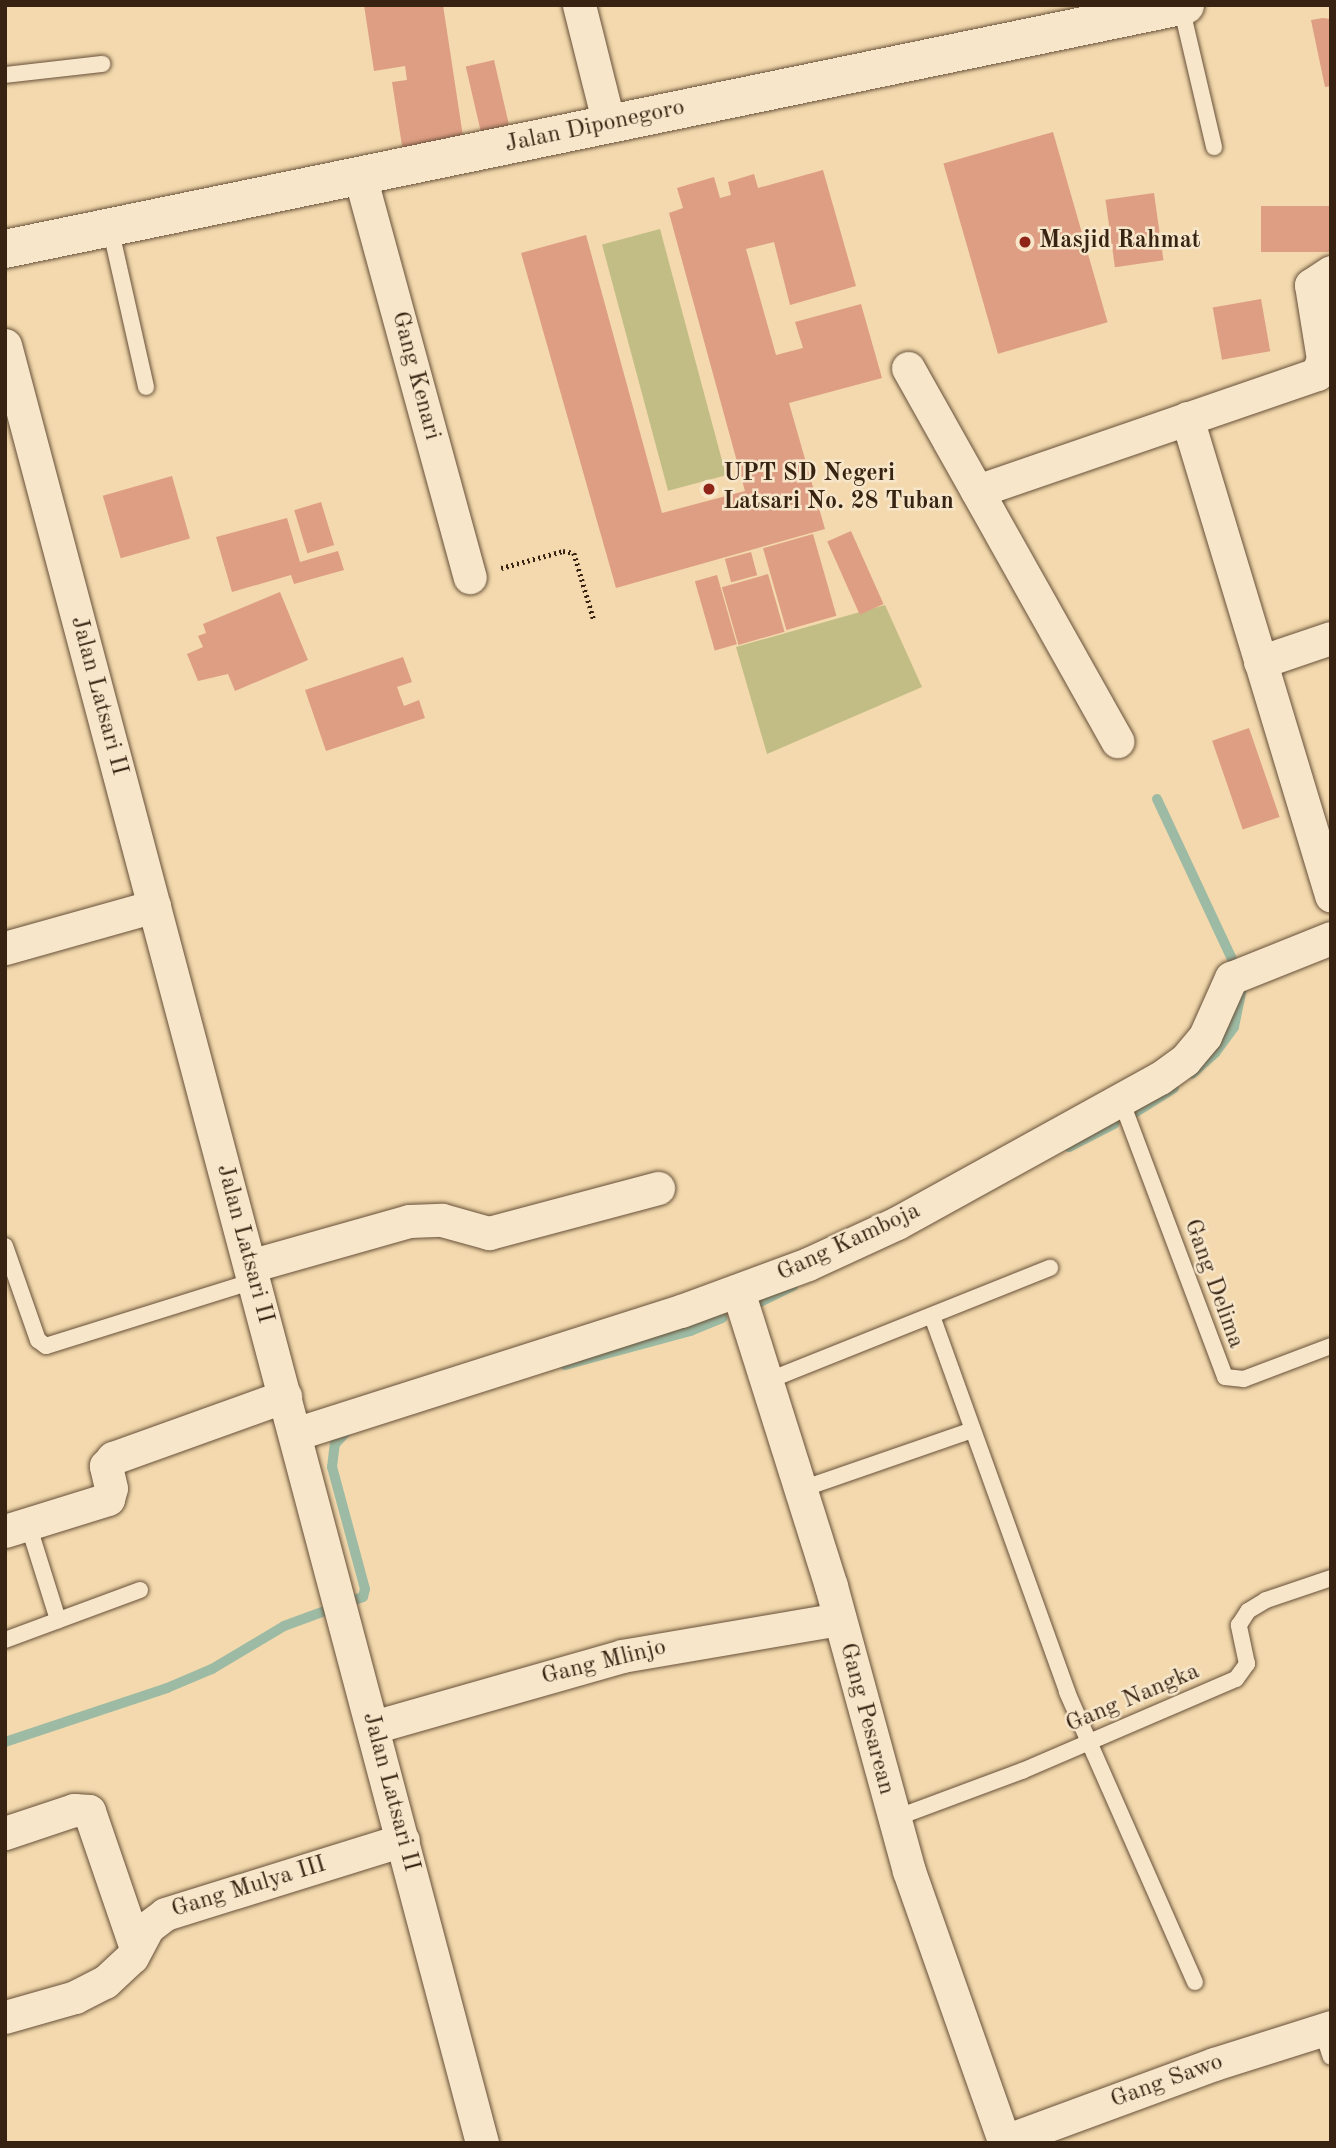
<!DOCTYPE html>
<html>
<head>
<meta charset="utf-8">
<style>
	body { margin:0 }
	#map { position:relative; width:1336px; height:2148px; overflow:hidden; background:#f3d9ad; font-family:"Old Standard TT",serif }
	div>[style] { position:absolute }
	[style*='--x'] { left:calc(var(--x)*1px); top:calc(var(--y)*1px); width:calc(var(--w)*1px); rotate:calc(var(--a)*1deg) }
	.green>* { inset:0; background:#c2bd85; transform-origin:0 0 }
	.stream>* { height:10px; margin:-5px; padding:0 5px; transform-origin:5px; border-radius:5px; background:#9dbba4 }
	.building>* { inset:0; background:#de9e83; transform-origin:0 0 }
	.path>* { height:4.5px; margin-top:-2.25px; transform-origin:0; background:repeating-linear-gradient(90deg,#382312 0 2px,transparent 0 5.5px) }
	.roads { filter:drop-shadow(0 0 2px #675039) drop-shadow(0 0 2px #675039) }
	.service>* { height:16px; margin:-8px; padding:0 8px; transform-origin:8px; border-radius:8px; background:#f7e6ca }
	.minor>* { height:33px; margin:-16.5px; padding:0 16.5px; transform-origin:16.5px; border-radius:16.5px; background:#f7e6ca }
	.secondary>* { height:38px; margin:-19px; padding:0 19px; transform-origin:19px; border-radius:19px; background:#f7e6ca }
	.dots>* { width:19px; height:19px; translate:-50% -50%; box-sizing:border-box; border:4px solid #f7e6ca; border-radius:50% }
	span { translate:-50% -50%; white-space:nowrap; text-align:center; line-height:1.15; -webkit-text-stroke:5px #f7e6ca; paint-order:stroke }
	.street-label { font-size:24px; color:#382312 }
	.poi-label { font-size:24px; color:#382312; font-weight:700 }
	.left { translate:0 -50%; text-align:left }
	.frame { position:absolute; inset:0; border:7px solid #382312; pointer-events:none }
</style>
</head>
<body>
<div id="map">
	<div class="green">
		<div style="left:660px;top:229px;width:255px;height:60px;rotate:75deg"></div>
		<div style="clip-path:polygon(885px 605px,922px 687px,767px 754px,736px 647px)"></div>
	</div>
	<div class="stream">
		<div style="--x:1157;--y:799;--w:203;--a:64.9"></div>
		<div style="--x:1243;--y:983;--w:45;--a:101.6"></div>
		<div style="--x:1234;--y:1027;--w:32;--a:126"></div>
		<div style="--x:1215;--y:1053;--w:31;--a:138"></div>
		<div style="--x:1136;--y:1112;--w:45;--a:-32.3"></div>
		<div style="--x:1069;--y:1147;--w:51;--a:-27.1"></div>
		<div style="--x:760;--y:1302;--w:37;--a:-26"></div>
		<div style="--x:565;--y:1365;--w:130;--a:-15.2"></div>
		<div style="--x:690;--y:1331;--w:35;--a:-22"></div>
		<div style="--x:5;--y:1742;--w:171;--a:-18.4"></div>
		<div style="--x:167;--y:1688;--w:49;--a:-22.9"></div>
		<div style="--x:212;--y:1669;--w:84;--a:-30.8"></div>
		<div style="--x:284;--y:1626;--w:84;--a:-20.2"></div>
		<div style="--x:363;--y:1597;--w:8;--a:-76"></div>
		<div style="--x:365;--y:1589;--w:126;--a:-105.1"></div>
		<div style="--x:332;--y:1467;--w:23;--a:-83"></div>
		<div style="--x:335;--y:1444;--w:21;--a:-47"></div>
	</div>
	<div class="building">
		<div style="clip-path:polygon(364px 5px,443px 5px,464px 143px,403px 152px,392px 82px,407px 80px,405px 66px,374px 71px)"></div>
		<div style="clip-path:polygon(1323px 18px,1331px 19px,1331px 86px,1325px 87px,1311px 20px)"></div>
		<div style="left:494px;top:60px;width:67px;height:29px;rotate:77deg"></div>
		<div style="left:1053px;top:132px;width:198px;height:114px;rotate:74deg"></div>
		<div style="clip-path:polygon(823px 170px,856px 286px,790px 305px,774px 242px,746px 249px,776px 355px,803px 348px,795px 322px,861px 304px,882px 378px,789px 403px,825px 529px,616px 588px,521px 253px,586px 235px,662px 513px,745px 491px,669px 213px,683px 208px,677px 188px,714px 177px,720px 198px,731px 195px,728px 182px,754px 174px,758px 188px)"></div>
		<div style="left:1154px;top:193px;width:68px;height:49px;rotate:82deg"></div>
		<div style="left:1331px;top:206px;width:46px;height:70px;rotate:90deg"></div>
		<div style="left:1261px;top:299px;width:53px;height:49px;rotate:80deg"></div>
		<div style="left:172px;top:476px;width:65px;height:72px;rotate:74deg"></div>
		<div style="left:321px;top:502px;width:45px;height:28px;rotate:73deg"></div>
		<div style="clip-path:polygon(287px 518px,300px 562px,338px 551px,344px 570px,294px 584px,291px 575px,232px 592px,216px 537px)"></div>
		<div style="left:851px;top:531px;width:80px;height:26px;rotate:66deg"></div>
		<div style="left:813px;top:534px;width:85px;height:52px;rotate:74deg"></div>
		<div style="left:751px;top:552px;width:24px;height:27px;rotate:75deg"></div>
		<div style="left:768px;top:574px;width:60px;height:48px;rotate:74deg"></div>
		<div style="left:717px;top:575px;width:72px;height:23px;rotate:74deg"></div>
		<div style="clip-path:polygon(280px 592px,308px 660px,235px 691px,228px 674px,198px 681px,187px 654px,203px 647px,198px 636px,206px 633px,203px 624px)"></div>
		<div style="clip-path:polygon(403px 657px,412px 682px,397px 687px,404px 706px,419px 700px,425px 718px,326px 751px,305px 690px)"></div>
		<div style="left:1249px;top:728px;width:94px;height:39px;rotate:71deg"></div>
	</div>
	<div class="path">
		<div style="--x:501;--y:568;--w:64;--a:-15.3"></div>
		<div style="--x:563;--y:551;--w:11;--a:10"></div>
		<div style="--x:574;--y:553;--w:70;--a:73.4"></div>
	</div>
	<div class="roads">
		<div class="service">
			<div style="--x:1181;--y:6;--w:145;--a:76.8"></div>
			<div style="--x:5;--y:75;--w:98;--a:-6.5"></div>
			<div style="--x:110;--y:227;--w:164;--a:77.3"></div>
			<div style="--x:1121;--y:1100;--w:296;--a:69.4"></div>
			<div style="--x:1225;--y:1377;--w:19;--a:6"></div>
			<div style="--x:1244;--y:1379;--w:93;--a:-20.8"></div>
			<div style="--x:5;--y:1246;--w:100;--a:70.7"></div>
			<div style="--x:38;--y:1340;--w:10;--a:37"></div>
			<div style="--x:46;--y:1346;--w:218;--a:-17.4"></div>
			<div style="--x:932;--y:1316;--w:400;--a:70.2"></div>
			<div style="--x:1067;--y:1692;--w:317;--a:66.2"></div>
			<div style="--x:767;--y:1381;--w:305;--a:-21.8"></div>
			<div style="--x:802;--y:1489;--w:180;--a:-19.1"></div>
			<div style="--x:28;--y:1524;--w:101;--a:72.6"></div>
			<div style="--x:5;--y:1640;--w:144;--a:-20.3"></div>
			<div style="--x:893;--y:1819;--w:138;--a:-20.4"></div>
			<div style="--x:1022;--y:1771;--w:233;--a:-23.3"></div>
			<div style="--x:1236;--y:1679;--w:19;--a:-54"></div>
			<div style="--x:1247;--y:1664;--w:40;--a:-102"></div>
			<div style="--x:1239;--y:1625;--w:17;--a:-57"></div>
			<div style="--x:1248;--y:1611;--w:21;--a:-31"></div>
			<div style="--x:1266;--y:1600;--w:69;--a:-18.7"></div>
			<div style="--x:1322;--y:2030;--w:28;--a:72"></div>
		</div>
		<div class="minor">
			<div style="--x:579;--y:5;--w:123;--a:75.9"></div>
			<div style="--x:360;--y:176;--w:416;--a:74.7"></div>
			<div style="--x:5;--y:345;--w:1860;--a:75.14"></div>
			<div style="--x:908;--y:368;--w:428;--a:60.7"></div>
			<div style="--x:1187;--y:418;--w:499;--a:73.2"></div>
			<div style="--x:977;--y:491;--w:360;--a:-19"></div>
			<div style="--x:1317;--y:374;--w:16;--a:-68"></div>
			<div style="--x:1323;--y:359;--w:75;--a:-99.2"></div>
			<div style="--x:1311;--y:285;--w:24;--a:-33"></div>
			<div style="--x:1260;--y:662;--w:75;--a:-18.7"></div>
			<div style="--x:5;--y:948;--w:155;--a:-15.7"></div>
			<div style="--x:250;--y:1266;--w:165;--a:-15.8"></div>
			<div style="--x:409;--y:1221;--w:33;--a:-2"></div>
			<div style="--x:442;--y:1220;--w:49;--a:15.5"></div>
			<div style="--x:489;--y:1233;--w:175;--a:-14.9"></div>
			<div style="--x:738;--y:1291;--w:309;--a:72.5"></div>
			<div style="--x:831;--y:1586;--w:295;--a:74.7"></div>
			<div style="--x:909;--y:1871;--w:288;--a:70.6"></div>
			<div style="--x:295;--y:1434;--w:405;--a:-17.7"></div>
			<div style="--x:681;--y:1311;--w:135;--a:-20.3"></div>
			<div style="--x:808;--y:1264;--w:98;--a:-24.7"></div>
			<div style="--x:897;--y:1223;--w:300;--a:-28.9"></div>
			<div style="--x:1160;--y:1078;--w:31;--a:-36"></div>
			<div style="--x:1185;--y:1060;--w:31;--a:-50"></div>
			<div style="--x:1205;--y:1036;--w:64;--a:-65.9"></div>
			<div style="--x:1231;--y:978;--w:108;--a:-21.8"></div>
			<div style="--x:5;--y:1531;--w:108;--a:-17.3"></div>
			<div style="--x:108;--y:1499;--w:11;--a:-75"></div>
			<div style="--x:111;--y:1488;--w:23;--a:-103"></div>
			<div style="--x:106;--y:1466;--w:11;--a:-49"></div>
			<div style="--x:113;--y:1458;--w:183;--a:-19.8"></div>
			<div style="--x:373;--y:1727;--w:259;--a:-15.9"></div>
			<div style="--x:622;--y:1656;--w:220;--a:-9.7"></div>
			<div style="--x:5;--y:1833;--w:73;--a:-18.4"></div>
			<div style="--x:74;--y:1810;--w:15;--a:4"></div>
			<div style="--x:89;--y:1811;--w:145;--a:71.1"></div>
			<div style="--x:5;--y:2017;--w:73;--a:-15.9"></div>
			<div style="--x:75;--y:1997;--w:34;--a:-27"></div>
			<div style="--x:105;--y:1982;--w:37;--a:-43"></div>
			<div style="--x:132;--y:1957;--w:34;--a:-62"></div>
			<div style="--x:148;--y:1927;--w:21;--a:-37"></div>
			<div style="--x:165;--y:1914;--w:249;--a:-17.3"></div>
			<div style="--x:1005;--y:2141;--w:223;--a:-20.2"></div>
			<div style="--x:1214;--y:2064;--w:123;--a:-17.5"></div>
		</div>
		<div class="secondary">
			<div style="--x:5;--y:249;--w:1205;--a:-11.68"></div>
		</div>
	</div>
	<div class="dots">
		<div style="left:1025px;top:242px;background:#8f2418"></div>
		<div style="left:709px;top:489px;background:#8f2418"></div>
	</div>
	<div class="street-label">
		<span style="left:595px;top:127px;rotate:-12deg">Jalan Diponegoro</span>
		<span style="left:415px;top:376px;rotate:75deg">Gang Kenari</span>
		<span style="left:98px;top:696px;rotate:75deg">Jalan Latsari II</span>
		<span style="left:849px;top:1243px;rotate:-25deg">Gang Kamboja</span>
		<span style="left:244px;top:1244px;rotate:75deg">Jalan Latsari II</span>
		<span style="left:1213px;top:1284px;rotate:70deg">Gang Delima</span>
		<span style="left:604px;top:1663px;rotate:-14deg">Gang Mlinjo</span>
		<span style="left:1133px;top:1699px;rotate:-23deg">Gang Nangka</span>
		<span style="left:866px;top:1719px;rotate:75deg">Gang Pesarean</span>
		<span style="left:390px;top:1792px;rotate:75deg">Jalan Latsari II</span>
		<span style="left:249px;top:1888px;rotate:-17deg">Gang Mulya III</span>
		<span style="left:1167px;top:2082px;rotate:-20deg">Gang Sawo</span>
	</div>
	<div class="poi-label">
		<span class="left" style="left:1039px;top:242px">Masjid Rahmat</span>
		<span class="left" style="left:723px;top:489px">UPT SD Negeri<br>Latsari No. 28 Tuban</span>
	</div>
	<div class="frame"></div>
</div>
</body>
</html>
